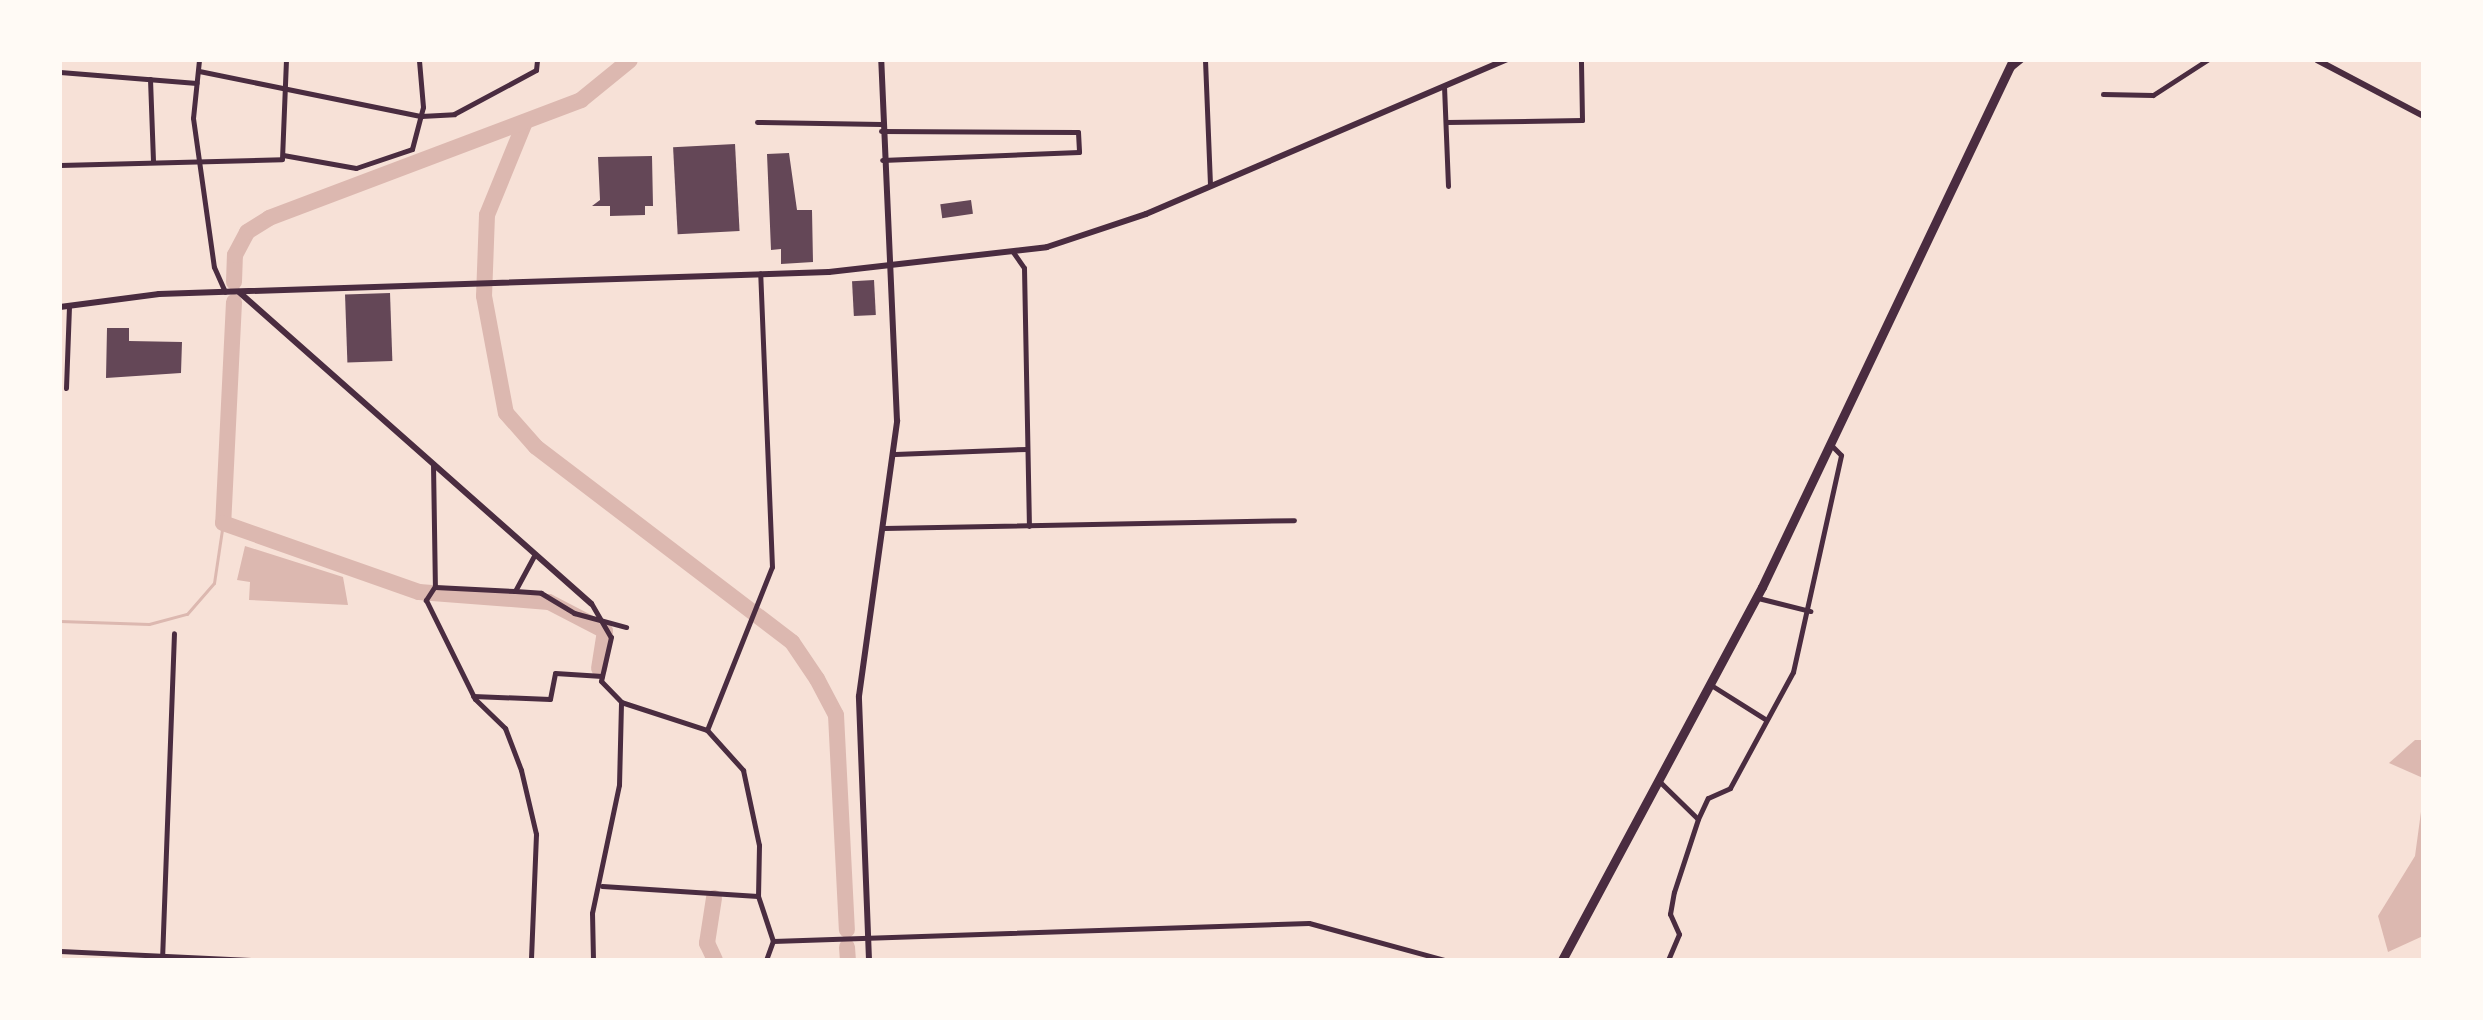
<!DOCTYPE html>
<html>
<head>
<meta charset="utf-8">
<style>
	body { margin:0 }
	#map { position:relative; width:2483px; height:1020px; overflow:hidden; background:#f7e1d7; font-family:"Source Sans 3",sans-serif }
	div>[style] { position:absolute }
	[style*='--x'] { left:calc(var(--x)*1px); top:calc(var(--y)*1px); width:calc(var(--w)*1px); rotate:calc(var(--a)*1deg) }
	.water>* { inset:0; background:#dcb8b0 }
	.stream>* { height:3px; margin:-1.5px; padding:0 1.5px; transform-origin:1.5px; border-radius:1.5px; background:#dcb8b0 }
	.river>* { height:16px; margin:-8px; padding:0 8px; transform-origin:8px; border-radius:8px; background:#dcb8b0 }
	.building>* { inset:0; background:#644757; transform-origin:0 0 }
	.minor>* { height:5px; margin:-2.5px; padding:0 2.5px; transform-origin:2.5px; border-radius:2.5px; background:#4a2c40 }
	.tertiary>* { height:6px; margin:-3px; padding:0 3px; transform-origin:3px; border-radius:3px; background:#4a2c40 }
	.trunk>* { height:9px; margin:-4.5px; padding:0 4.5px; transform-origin:4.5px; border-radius:4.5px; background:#4a2c40 }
	span { translate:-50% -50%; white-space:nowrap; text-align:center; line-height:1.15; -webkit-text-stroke:8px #fffaf5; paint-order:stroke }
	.frame { position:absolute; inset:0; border:62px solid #fffaf5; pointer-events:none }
</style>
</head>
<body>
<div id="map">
	<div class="water">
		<div style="clip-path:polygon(245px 546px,343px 577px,348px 605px,249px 600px,250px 582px,237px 580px)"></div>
		<div style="clip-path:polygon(2415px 740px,2423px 740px,2423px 778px,2389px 763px)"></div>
		<div style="clip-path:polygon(2423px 797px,2423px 936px,2388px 952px,2378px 916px,2415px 856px)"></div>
	</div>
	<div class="stream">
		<div style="--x:60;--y:621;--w:89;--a:1.9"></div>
		<div style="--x:149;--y:624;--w:39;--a:-15"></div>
		<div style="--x:187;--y:614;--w:41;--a:-48.9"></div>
		<div style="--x:214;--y:583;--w:61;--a:-81.5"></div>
	</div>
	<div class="river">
		<div style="--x:525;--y:122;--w:100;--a:112.2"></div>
		<div style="--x:487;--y:215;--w:81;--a:92.1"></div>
		<div style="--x:484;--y:296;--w:119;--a:79.4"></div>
		<div style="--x:506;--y:413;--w:45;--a:48.6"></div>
		<div style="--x:536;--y:447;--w:322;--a:37.3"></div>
		<div style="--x:792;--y:642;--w:45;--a:56"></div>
		<div style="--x:817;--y:679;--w:41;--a:62.2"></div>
		<div style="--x:836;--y:715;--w:215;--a:87.1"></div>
		<div style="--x:234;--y:282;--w:27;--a:-88"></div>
		<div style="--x:235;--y:255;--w:26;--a:-62"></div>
		<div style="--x:247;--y:232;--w:26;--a:-32"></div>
		<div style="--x:269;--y:218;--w:334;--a:-20.7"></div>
		<div style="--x:581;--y:100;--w:63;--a:-39.2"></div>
		<div style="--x:234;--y:302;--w:221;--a:92.8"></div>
		<div style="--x:223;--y:523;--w:208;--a:19.4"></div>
		<div style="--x:419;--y:592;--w:130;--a:4.4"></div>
		<div style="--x:549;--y:602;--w:63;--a:27.4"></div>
		<div style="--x:605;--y:631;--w:38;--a:99"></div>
		<div style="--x:714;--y:898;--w:46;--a:98.8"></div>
		<div style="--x:707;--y:943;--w:19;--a:65"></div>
		<div style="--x:847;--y:947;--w:13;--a:86"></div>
	</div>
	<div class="building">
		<div style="left:735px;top:144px;width:87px;height:62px;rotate:87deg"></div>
		<div style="clip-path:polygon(789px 153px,797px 210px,812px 210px,813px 262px,781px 264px,781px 249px,771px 250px,767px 154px)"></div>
		<div style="clip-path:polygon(652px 156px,653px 206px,645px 206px,645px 215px,610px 216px,610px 206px,592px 206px,600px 200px,598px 157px)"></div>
		<div style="left:971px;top:200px;width:14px;height:31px;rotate:82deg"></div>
		<div style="left:874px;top:280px;width:35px;height:22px;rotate:87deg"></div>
		<div style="left:390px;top:293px;width:68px;height:45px;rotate:88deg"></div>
		<div style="clip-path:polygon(107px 328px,129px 328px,129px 341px,182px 342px,181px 373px,106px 378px)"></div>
	</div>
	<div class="minor">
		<div style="--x:199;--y:60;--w:58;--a:95.9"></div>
		<div style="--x:193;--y:118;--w:150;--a:82"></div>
		<div style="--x:214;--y:267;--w:27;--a:66"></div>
		<div style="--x:1205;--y:60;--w:124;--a:87.7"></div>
		<div style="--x:2011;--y:68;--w:13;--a:-39"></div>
		<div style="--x:199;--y:71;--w:227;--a:11.5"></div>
		<div style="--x:421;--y:116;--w:33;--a:-3"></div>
		<div style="--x:454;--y:114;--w:93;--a:-28.2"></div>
		<div style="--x:536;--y:70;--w:10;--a:-84"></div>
		<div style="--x:60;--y:72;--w:137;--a:4.6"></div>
		<div style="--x:150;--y:79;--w:82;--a:87.9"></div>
		<div style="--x:1444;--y:86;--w:100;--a:87.7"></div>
		<div style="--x:2103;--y:94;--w:50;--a:1.1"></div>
		<div style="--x:2153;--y:95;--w:64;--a:-32.9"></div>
		<div style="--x:757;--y:122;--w:124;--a:0.9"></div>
		<div style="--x:1446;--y:122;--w:136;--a:-0.8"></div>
		<div style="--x:1582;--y:120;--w:60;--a:-91"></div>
		<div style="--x:881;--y:131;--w:197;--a:0.3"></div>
		<div style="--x:1078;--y:132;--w:20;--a:87"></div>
		<div style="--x:1079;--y:152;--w:197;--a:177.7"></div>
		<div style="--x:283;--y:155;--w:74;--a:10.1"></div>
		<div style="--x:356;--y:168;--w:59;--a:-18.7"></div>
		<div style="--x:412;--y:149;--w:43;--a:-75.3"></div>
		<div style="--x:423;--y:107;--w:47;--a:-94.9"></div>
		<div style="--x:60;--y:165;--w:222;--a:-1.5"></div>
		<div style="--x:282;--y:159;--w:99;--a:-87.7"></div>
		<div style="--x:1013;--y:252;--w:19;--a:55"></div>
		<div style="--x:1024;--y:268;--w:258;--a:88.9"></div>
		<div style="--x:66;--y:388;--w:82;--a:-87.9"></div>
		<div style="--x:895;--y:454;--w:132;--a:-2.2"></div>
		<div style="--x:433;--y:464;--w:122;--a:89.1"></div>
		<div style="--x:435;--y:586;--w:17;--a:123"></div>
		<div style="--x:426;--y:600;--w:110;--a:63.7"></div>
		<div style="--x:475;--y:699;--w:42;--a:44"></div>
		<div style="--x:505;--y:728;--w:45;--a:69.1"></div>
		<div style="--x:521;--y:770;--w:66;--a:76.8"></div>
		<div style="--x:536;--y:834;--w:126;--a:92.3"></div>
		<div style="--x:884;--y:528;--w:410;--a:-1.1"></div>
		<div style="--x:435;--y:587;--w:80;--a:2.9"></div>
		<div style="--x:515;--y:591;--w:42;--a:-61.6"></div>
		<div style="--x:515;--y:591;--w:26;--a:4"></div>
		<div style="--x:541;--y:593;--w:39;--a:31"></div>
		<div style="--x:574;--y:613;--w:54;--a:15.1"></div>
		<div style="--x:1758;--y:598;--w:54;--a:14"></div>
		<div style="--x:591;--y:603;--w:39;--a:60"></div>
		<div style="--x:611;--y:637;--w:45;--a:102.8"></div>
		<div style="--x:601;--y:681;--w:29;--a:46"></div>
		<div style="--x:621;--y:702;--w:90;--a:18"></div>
		<div style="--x:707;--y:730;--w:54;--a:48"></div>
		<div style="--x:743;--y:770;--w:77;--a:78"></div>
		<div style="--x:759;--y:845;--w:51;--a:91.1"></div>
		<div style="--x:758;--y:896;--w:47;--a:71.6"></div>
		<div style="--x:773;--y:941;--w:536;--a:-1.92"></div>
		<div style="--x:1309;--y:923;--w:140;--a:15.3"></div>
		<div style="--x:1711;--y:685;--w:64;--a:32.2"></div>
		<div style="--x:473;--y:696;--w:77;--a:2.2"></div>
		<div style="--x:550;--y:699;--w:26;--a:-79"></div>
		<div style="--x:555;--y:673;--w:47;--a:3.7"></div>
		<div style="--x:707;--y:730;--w:175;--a:-68.3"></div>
		<div style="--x:772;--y:567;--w:294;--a:-92.3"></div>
		<div style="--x:1659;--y:781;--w:54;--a:44.3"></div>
		<div style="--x:602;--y:886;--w:156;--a:3.7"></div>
		<div style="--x:60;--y:951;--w:191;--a:2.7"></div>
		<div style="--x:162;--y:960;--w:327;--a:-87.9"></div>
		<div style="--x:593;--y:960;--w:47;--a:-91.2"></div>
		<div style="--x:592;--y:913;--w:131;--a:-78.1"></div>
		<div style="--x:619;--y:785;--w:83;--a:-88.6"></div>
		<div style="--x:766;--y:960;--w:20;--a:-70"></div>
		<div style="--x:1668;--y:960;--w:28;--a:-67"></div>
		<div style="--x:1679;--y:934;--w:22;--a:-114"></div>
		<div style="--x:1670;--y:914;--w:22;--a:-80"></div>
		<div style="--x:1674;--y:892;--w:77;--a:-71.8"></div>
		<div style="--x:1698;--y:819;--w:23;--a:-65"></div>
		<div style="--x:1708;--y:798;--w:24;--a:-24"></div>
		<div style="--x:1730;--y:788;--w:132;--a:-61.5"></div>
		<div style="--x:1793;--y:672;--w:222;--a:-77.5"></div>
		<div style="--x:1841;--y:455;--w:13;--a:-135"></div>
	</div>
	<div class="tertiary">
		<div style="--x:2317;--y:60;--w:120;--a:27.8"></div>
		<div style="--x:239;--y:292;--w:470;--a:41.5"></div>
		<div style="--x:60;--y:307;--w:100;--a:-7.5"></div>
		<div style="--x:159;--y:294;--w:670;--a:-1.88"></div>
		<div style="--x:829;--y:272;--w:219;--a:-6.5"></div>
		<div style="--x:1047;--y:247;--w:104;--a:-18.4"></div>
		<div style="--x:1146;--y:214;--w:392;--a:-23.2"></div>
		<div style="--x:869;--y:960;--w:264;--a:-92.2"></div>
		<div style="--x:859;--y:696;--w:278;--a:-82.1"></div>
		<div style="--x:897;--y:421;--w:361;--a:-92.5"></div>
	</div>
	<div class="trunk">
		<div style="--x:1562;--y:960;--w:423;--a:-61.8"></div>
		<div style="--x:1762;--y:587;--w:584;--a:-64.53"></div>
	</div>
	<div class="frame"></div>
</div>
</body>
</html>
